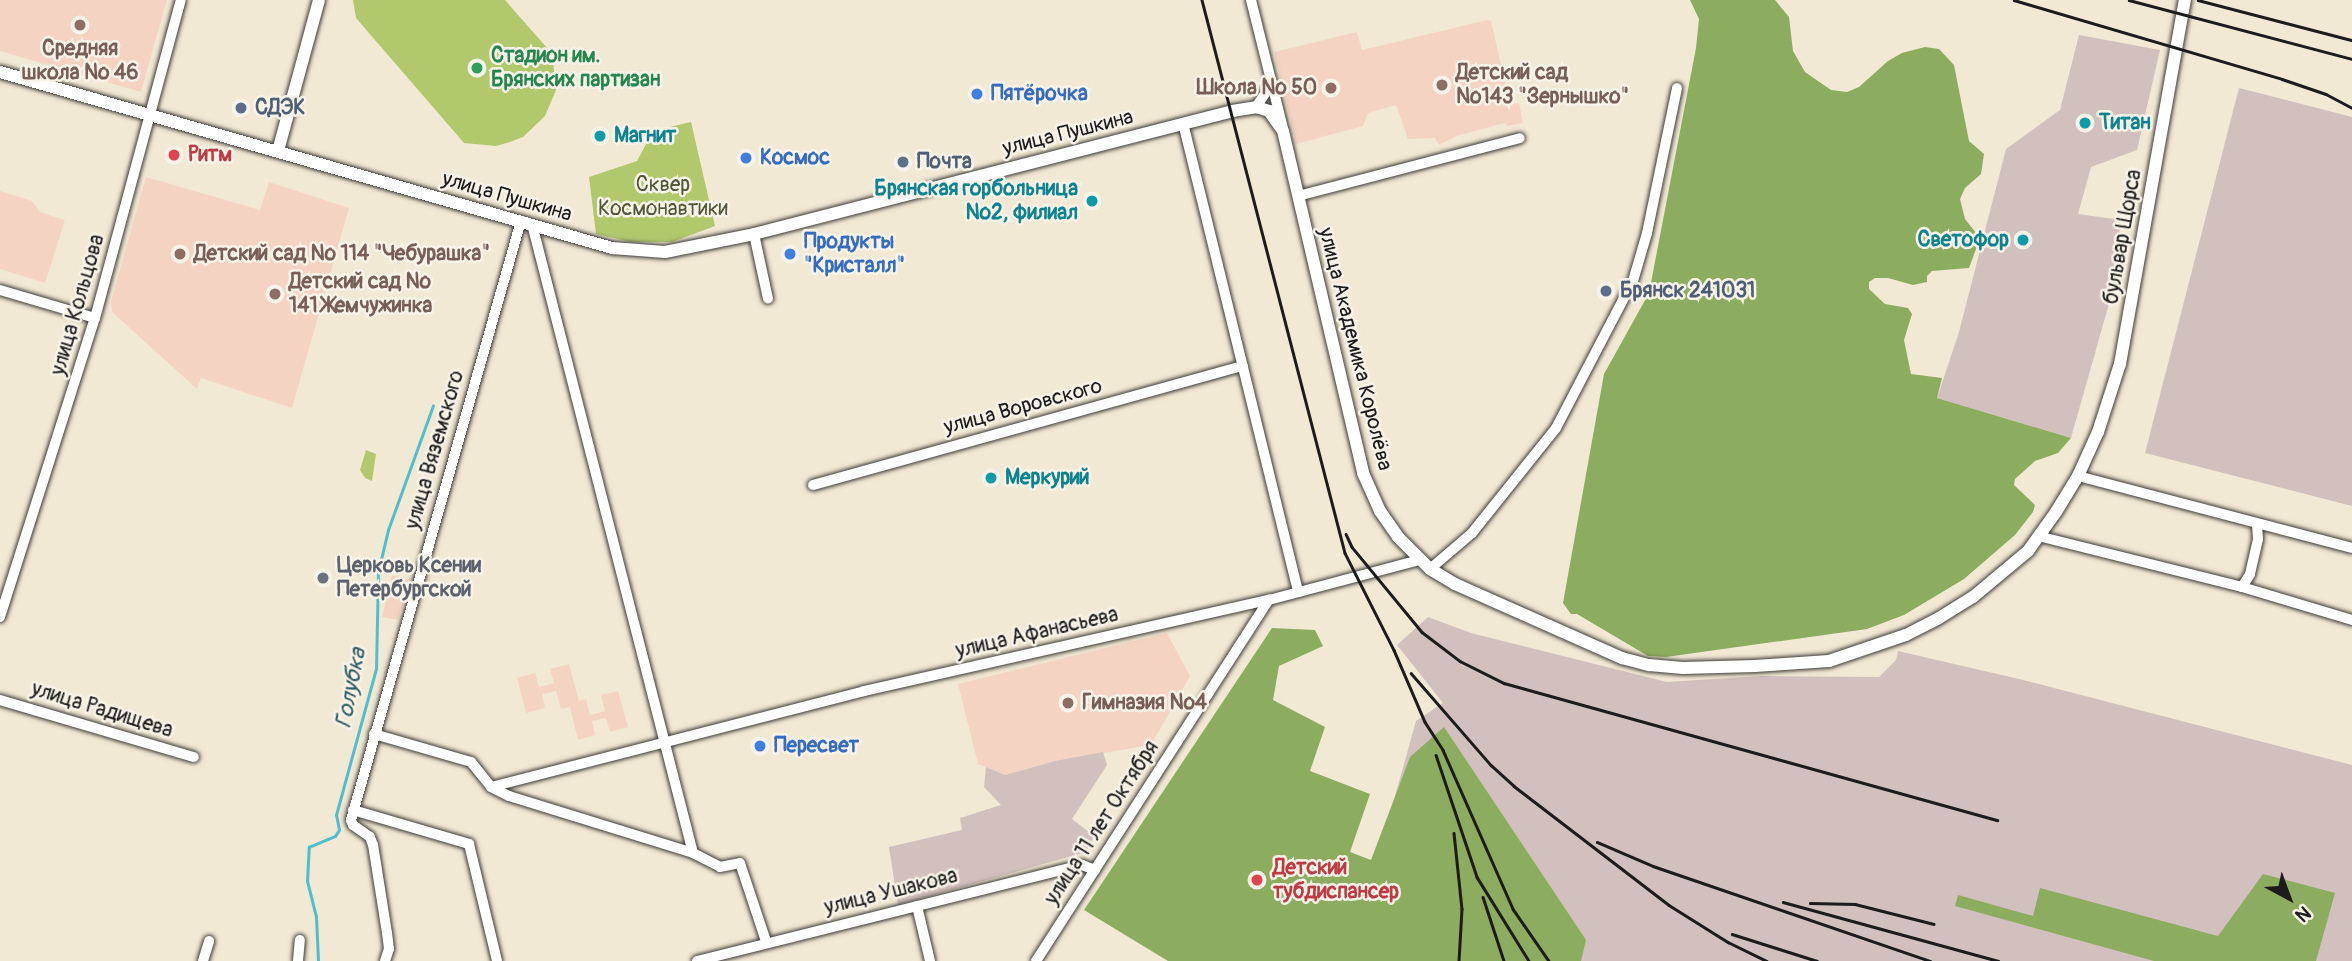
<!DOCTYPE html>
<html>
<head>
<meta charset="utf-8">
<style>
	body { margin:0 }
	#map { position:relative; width:2352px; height:961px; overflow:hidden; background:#f2e9d4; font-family:Pangolin,sans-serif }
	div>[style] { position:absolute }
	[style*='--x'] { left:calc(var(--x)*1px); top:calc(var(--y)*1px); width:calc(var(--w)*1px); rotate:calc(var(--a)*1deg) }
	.built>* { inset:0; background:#f5d3c2 }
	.industrial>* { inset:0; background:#d1c0bd }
	.green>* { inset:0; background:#b1c86d }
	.forest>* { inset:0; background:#8cac60 }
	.stream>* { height:2.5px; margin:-1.25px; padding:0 1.25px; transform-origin:1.25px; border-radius:1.25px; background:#53bdd0 }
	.roads { filter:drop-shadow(0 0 2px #3c3b38) drop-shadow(0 0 2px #3c3b38) }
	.minor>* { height:10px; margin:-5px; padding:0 5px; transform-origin:5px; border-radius:5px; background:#fff }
	.major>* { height:12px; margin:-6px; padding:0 6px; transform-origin:6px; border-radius:6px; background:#fff }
	.rail>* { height:2.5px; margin:-1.25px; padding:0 1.25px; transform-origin:1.25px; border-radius:1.25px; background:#1c1c1c }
	.dots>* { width:19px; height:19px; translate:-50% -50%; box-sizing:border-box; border:4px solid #f7f3e8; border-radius:50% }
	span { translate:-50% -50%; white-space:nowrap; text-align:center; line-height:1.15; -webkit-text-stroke:5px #f7f3e8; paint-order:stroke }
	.education-label { font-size:21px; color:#785e54; font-weight:700 }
	.left { translate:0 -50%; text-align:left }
	.right { translate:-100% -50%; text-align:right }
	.leisure-label { font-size:21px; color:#27864d; font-weight:700 }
	.shop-label { font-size:21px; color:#366cbe; font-weight:700 }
	.service-label { font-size:21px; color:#4e5e75; font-weight:700 }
	.culture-label { font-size:21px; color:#0d838f; font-weight:700 }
	.street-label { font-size:21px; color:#1c1c1c }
	.health-label { font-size:21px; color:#be3a42; font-weight:700 }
	.park-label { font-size:21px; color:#505838 }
	.worship-label { font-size:21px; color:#5b616d; font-weight:700 }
	.water-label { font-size:23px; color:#325c64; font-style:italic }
	.north { position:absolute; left:2254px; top:863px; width:70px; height:70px; -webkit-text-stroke:5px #f7f3e8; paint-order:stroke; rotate:139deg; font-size:19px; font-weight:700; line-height:28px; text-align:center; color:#1c1c1c }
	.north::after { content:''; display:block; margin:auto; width:24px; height:32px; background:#1c1c1c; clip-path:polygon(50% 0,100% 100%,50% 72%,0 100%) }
</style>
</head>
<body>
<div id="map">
	<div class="built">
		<div style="clip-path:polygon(0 0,167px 0,141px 92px,0 51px)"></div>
		<div style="clip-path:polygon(1487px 20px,1491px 21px,1510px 104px,1519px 103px,1523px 123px,1507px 126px,1505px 123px,1459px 135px,1439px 145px,1435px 138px,1408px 139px,1396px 105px,1368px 113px,1363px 126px,1296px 144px,1274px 52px,1357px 32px,1362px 50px)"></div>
		<div style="clip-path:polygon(146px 177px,260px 210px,269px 182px,349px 208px,292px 408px,201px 378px,197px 389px,112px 312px,111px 302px)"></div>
		<div style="clip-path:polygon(0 191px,32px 201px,40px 212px,65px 220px,45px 283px,0 269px)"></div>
		<div style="clip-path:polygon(392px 575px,410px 580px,398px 620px,382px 617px)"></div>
		<div style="clip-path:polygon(1167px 633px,1190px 676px,1151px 745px,1055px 761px,1005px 775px,978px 764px,958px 684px)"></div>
		<div style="clip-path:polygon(569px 664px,579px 701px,586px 699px,590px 715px,605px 711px,601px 695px,618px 691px,628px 727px,610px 732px,606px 718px,592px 721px,595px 735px,578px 740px,570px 707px,561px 709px,556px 691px,542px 694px,545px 708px,526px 713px,517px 678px,535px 673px,539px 687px,554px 683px,550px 669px)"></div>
	</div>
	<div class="industrial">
		<div style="clip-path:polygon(2079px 35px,2160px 50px,2137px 150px,2091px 167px,2078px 214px,2121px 220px,2112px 293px,2071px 438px,1937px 398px,1959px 332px,2006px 149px,2060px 110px)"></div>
		<div style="clip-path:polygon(2239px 88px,2352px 117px,2352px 506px,2145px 453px)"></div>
		<div style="clip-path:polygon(1428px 617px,1471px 633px,1667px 682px,1761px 676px,1879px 677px,1896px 660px,1898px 651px,2019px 679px,2352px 765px,2352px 961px,1349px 961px,1416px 721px,1443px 703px,1397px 645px)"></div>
		<div style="clip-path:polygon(1103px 752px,1107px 765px,1072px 819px,1094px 836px,1086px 852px,898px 905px,889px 847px,962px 830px,960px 818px,1001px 805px,984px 787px,986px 767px,1005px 775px,1055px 761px)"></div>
	</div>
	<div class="green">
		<div style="clip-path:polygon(353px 0,505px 0,548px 49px,546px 51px,553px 62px,556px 90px,545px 116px,523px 137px,510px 142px,496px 146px,464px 143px,356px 18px)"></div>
		<div style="clip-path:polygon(691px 122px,715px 226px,672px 242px,631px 242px,596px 234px,589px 177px,637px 161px,653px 131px)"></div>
		<div style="clip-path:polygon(366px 450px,376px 454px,372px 481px,365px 478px,360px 470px)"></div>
	</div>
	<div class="forest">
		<div style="clip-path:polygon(1690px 0,1775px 0,1789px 17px,1793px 51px,1805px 72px,1831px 90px,1847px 92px,1859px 87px,1888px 61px,1902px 53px,1925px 47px,1939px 49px,1954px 65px,1969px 141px,1984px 154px,1981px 174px,1965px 188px,1960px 199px,1965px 219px,1980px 238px,1969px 268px,1932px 271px,1927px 276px,1927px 282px,1913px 285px,1888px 278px,1875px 278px,1869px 282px,1869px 289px,1885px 304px,1908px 308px,1912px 314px,1904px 340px,1911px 374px,1942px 378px,1937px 398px,2071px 438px,2058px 453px,2035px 461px,2015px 479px,2014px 485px,2035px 505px,2033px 512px,2015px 535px,1964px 579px,1904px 615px,1867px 629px,1666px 657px,1648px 656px,1577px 614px,1571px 614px,1563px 603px,1604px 374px,1649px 293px,1696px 48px,1699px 19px)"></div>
		<div style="clip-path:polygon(1272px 628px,1315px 630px,1323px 646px,1279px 666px,1273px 700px,1325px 727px,1310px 771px,1370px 794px,1350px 852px,1371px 860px,1410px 757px,1444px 727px,1586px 940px,1581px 961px,1168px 961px,1084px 910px)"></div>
		<div style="clip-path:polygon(2263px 874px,2335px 893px,2316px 961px,2154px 961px,1955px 906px,1958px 895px,2033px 916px,2040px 888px,2218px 936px)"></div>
	</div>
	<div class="stream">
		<div style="--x:318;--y:961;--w:44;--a:-92.6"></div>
		<div style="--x:316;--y:917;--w:37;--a:-104"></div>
		<div style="--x:307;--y:881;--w:34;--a:-87"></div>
		<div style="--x:309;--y:847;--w:28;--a:-23"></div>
		<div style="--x:335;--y:836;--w:7;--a:-56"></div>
		<div style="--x:339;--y:830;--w:15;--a:-101"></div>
		<div style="--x:336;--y:815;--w:151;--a:-74.7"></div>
		<div style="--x:376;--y:669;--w:97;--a:-88.8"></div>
		<div style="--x:378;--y:572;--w:43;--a:-76.6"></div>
		<div style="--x:388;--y:530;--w:132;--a:-70.1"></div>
	</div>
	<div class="roads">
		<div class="minor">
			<div style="--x:1251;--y:0;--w:132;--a:76"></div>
			<div style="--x:1256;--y:107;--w:29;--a:-56"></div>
			<div style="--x:1183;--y:123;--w:483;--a:76.2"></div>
			<div style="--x:1298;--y:196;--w:229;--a:-14.6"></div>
			<div style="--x:754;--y:234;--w:66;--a:77.8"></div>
			<div style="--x:0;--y:290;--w:99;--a:16.4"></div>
			<div style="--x:2078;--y:476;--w:283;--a:14.7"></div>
			<div style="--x:813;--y:485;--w:446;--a:-15.5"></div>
			<div style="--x:2038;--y:536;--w:210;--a:14"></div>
			<div style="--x:2242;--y:587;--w:115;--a:16.7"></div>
			<div style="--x:1430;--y:569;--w:55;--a:-40.6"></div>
			<div style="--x:1472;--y:533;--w:134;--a:-51.3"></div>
			<div style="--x:1556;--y:428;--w:166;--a:-62.4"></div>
			<div style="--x:1633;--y:281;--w:50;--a:-73.7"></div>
			<div style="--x:1647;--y:233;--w:148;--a:-78.3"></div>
			<div style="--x:2242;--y:587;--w:15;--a:-58"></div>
			<div style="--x:2250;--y:574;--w:36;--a:-77"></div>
			<div style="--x:2258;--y:539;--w:15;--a:-94"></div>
			<div style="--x:0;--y:617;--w:314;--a:-72.4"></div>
			<div style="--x:95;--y:318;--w:329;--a:-74.9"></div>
			<div style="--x:0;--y:700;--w:202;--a:16.4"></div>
			<div style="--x:374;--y:734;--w:101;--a:16.1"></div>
			<div style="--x:471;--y:762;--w:32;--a:51"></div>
			<div style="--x:491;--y:787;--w:385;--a:-14.4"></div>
			<div style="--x:864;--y:691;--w:415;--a:-12.7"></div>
			<div style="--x:1269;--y:600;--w:155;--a:-14.9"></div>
			<div style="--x:491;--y:787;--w:20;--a:27"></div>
			<div style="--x:509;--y:796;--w:193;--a:17.2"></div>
			<div style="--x:693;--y:853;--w:649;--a:-104.36"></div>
			<div style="--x:353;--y:810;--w:121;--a:16.3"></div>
			<div style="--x:469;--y:844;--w:120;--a:76.5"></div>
			<div style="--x:693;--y:853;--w:30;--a:27"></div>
			<div style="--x:720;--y:867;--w:20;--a:-11"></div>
			<div style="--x:740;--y:863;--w:82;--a:71.6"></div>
			<div style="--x:917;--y:906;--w:57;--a:76.7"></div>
			<div style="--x:203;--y:961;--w:21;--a:-73"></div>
			<div style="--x:298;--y:961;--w:21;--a:-85"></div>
			<div style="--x:385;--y:961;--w:13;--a:-72"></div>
			<div style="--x:389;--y:949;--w:16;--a:-97"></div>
			<div style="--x:387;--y:933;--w:89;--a:-99"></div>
			<div style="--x:373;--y:845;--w:9;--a:-111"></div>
			<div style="--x:370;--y:837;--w:21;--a:-145"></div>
			<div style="--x:353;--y:825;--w:5;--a:-112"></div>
			<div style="--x:351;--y:820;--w:623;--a:-74.16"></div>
			<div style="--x:697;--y:961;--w:397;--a:-14"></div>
			<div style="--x:1082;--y:865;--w:14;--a:21"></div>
			<div style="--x:1036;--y:961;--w:430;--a:-57.2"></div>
		</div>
		<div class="major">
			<div style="--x:0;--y:72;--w:637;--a:16.04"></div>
			<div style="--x:612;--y:248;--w:53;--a:4.3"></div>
			<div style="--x:665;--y:252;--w:91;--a:-11.4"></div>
			<div style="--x:754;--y:234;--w:494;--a:-14.4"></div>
			<div style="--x:1232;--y:111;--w:24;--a:-9"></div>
			<div style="--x:1256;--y:107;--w:14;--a:17"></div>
			<div style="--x:1269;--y:111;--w:24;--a:55"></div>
			<div style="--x:1283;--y:131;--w:351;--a:76.8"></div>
			<div style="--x:1363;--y:473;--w:42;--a:65.9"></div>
			<div style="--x:1380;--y:511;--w:32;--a:55"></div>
			<div style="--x:1398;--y:537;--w:45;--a:45"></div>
			<div style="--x:1430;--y:569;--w:29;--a:31"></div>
			<div style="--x:1455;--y:584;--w:183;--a:23.9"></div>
			<div style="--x:1622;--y:658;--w:28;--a:15"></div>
			<div style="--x:1649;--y:665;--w:34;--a:5"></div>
			<div style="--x:1683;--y:668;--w:72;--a:-1.6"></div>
			<div style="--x:1755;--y:666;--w:74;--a:-3.9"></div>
			<div style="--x:1829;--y:661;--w:81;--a:-18.7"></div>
			<div style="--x:1906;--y:635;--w:37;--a:-27"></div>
			<div style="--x:1939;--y:618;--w:40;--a:-32"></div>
			<div style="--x:1973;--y:597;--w:72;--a:-39.9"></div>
			<div style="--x:2028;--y:551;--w:48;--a:-54.3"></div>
			<div style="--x:2056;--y:512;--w:42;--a:-58.6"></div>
			<div style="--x:2078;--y:476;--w:48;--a:-65.6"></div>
			<div style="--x:2098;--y:432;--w:71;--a:-72.1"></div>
			<div style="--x:2120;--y:364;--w:370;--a:-79.9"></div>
			<div style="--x:278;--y:151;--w:156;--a:-74.8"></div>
		</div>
	</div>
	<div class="rail">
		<div style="--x:1202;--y:0;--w:571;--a:75.5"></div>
		<div style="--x:1345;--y:553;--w:109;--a:63.2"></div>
		<div style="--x:1394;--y:650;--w:78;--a:66.7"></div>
		<div style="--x:1425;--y:722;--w:33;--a:57"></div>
		<div style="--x:1443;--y:750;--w:174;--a:66.2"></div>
		<div style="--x:1513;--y:909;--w:63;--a:55.3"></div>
		<div style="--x:2014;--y:0;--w:279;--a:16.4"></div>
		<div style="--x:2282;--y:79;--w:46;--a:18.8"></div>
		<div style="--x:2326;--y:94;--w:30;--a:28"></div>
		<div style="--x:2129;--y:0;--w:231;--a:14.8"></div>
		<div style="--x:2198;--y:0;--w:159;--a:14.6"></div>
		<div style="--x:1346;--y:534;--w:14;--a:65"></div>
		<div style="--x:1352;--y:547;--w:110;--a:50.5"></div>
		<div style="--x:1422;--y:632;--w:48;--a:37.3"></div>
		<div style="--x:1460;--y:661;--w:49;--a:26.6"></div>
		<div style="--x:1504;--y:683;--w:512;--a:15.53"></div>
		<div style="--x:1411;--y:673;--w:122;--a:49"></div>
		<div style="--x:1491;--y:765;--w:31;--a:42"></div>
		<div style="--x:1514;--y:786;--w:195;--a:37.5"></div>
		<div style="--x:1669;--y:905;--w:70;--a:32.1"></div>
		<div style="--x:1728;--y:942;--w:43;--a:26"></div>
		<div style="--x:1436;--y:755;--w:129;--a:71.4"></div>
		<div style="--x:1477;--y:877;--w:99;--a:58.2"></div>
		<div style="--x:1454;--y:833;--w:76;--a:84"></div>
		<div style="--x:1462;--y:909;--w:52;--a:93.3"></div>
		<div style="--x:1597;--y:842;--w:61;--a:23.2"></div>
		<div style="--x:1653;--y:866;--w:293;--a:18.9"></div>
		<div style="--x:1483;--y:897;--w:67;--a:71.8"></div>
		<div style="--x:1783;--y:902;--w:223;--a:15.3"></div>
		<div style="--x:1810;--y:903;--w:45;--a:1.3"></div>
		<div style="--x:1855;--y:904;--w:81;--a:14.2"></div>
		<div style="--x:1732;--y:934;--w:89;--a:17.6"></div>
	</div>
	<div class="dots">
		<div style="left:80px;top:25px;background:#8d6e63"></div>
		<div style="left:477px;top:68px;background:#2e9e5b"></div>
		<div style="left:1442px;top:85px;background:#8d6e63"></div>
		<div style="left:1331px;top:88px;background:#8d6e63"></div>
		<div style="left:977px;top:94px;background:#3f7fe0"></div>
		<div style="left:241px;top:108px;background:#5c6f8a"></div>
		<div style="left:2085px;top:123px;background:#0f9aa8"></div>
		<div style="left:600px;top:136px;background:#0f9aa8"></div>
		<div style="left:174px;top:155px;background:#e0444e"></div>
		<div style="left:746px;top:158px;background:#3f7fe0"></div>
		<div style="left:903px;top:162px;background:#5c6f8a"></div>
		<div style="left:1092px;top:201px;background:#0f9aa8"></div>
		<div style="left:2023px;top:240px;background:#0f9aa8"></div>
		<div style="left:180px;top:254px;background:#8d6e63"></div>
		<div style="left:790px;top:254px;background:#3f7fe0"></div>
		<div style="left:1606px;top:291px;background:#5c6f8a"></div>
		<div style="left:275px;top:294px;background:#8d6e63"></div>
		<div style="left:991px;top:478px;background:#0f9aa8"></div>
		<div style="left:323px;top:578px;background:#6b7280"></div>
		<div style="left:1068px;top:703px;background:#8d6e63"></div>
		<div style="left:760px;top:746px;background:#3f7fe0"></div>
		<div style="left:1257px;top:880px;background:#e0444e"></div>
	</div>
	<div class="education-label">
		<span style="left:80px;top:61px">Средняя<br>школа № 46</span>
		<span class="left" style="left:1456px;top:85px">Детский сад<br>№143 "Зернышко"</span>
		<span class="right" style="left:1317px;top:88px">Школа № 50</span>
		<span class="left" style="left:194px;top:254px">Детский сад № 114 "Чебурашка"</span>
		<span class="left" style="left:289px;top:294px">Детский сад №<br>141 Жемчужинка</span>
		<span class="left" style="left:1082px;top:703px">Гимназия №4</span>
	</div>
	<div class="leisure-label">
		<span class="left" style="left:491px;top:68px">Стадион им.<br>Брянских партизан</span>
	</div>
	<div class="shop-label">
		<span class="left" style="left:991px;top:94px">Пятёрочка</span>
		<span class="left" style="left:760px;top:158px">Космос</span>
		<span class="left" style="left:804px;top:254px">Продукты<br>"Кристалл"</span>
		<span class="left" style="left:774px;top:746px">Пересвет</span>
	</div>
	<div class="service-label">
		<span class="left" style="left:255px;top:108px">СДЭК</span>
		<span class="left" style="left:917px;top:162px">Почта</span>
		<span class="left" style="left:1620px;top:291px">Брянск 241031</span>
	</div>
	<div class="culture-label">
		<span class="left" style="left:2099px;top:123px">Титан</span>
		<span class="left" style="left:614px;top:136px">Магнит</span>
		<span class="right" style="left:1078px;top:201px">Брянская горбольница<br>№2, филиал</span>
		<span class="right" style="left:2009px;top:240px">Светофор</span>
		<span class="left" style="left:1005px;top:478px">Меркурий</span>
	</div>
	<div class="street-label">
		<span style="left:1068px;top:133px;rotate:-14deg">улица Пушкина</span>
		<span style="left:507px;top:197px;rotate:16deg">улица Пушкина</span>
		<span style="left:2123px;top:237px;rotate:-80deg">бульвар Щорса</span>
		<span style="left:78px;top:305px;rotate:-74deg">улица Кольцова</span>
		<span style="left:1355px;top:349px;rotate:76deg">улица Академика Королёва</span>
		<span style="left:1023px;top:407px;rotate:-15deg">улица Воровского</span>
		<span style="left:435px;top:450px;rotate:-74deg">улица Вяземского</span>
		<span style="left:1037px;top:633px;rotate:-13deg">улица Афанасьева</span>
		<span style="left:102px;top:710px;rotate:17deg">улица Радищева</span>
		<span style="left:1102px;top:823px;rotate:-57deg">улица 11 лет Октября</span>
		<span style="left:891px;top:892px;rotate:-14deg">улица Ушакова</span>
	</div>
	<div class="health-label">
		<span class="left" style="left:188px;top:155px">Ритм</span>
		<span class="left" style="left:1273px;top:880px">Детский<br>тубдиспансер</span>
	</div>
	<div class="park-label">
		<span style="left:663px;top:197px">Сквер<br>Космонавтики</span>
	</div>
	<div class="worship-label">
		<span class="left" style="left:337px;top:578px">Церковь Ксении<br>Петербургской</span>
	</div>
	<div class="water-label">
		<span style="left:351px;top:688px;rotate:-79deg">Голубка</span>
	</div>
	<div class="north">N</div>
</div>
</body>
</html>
